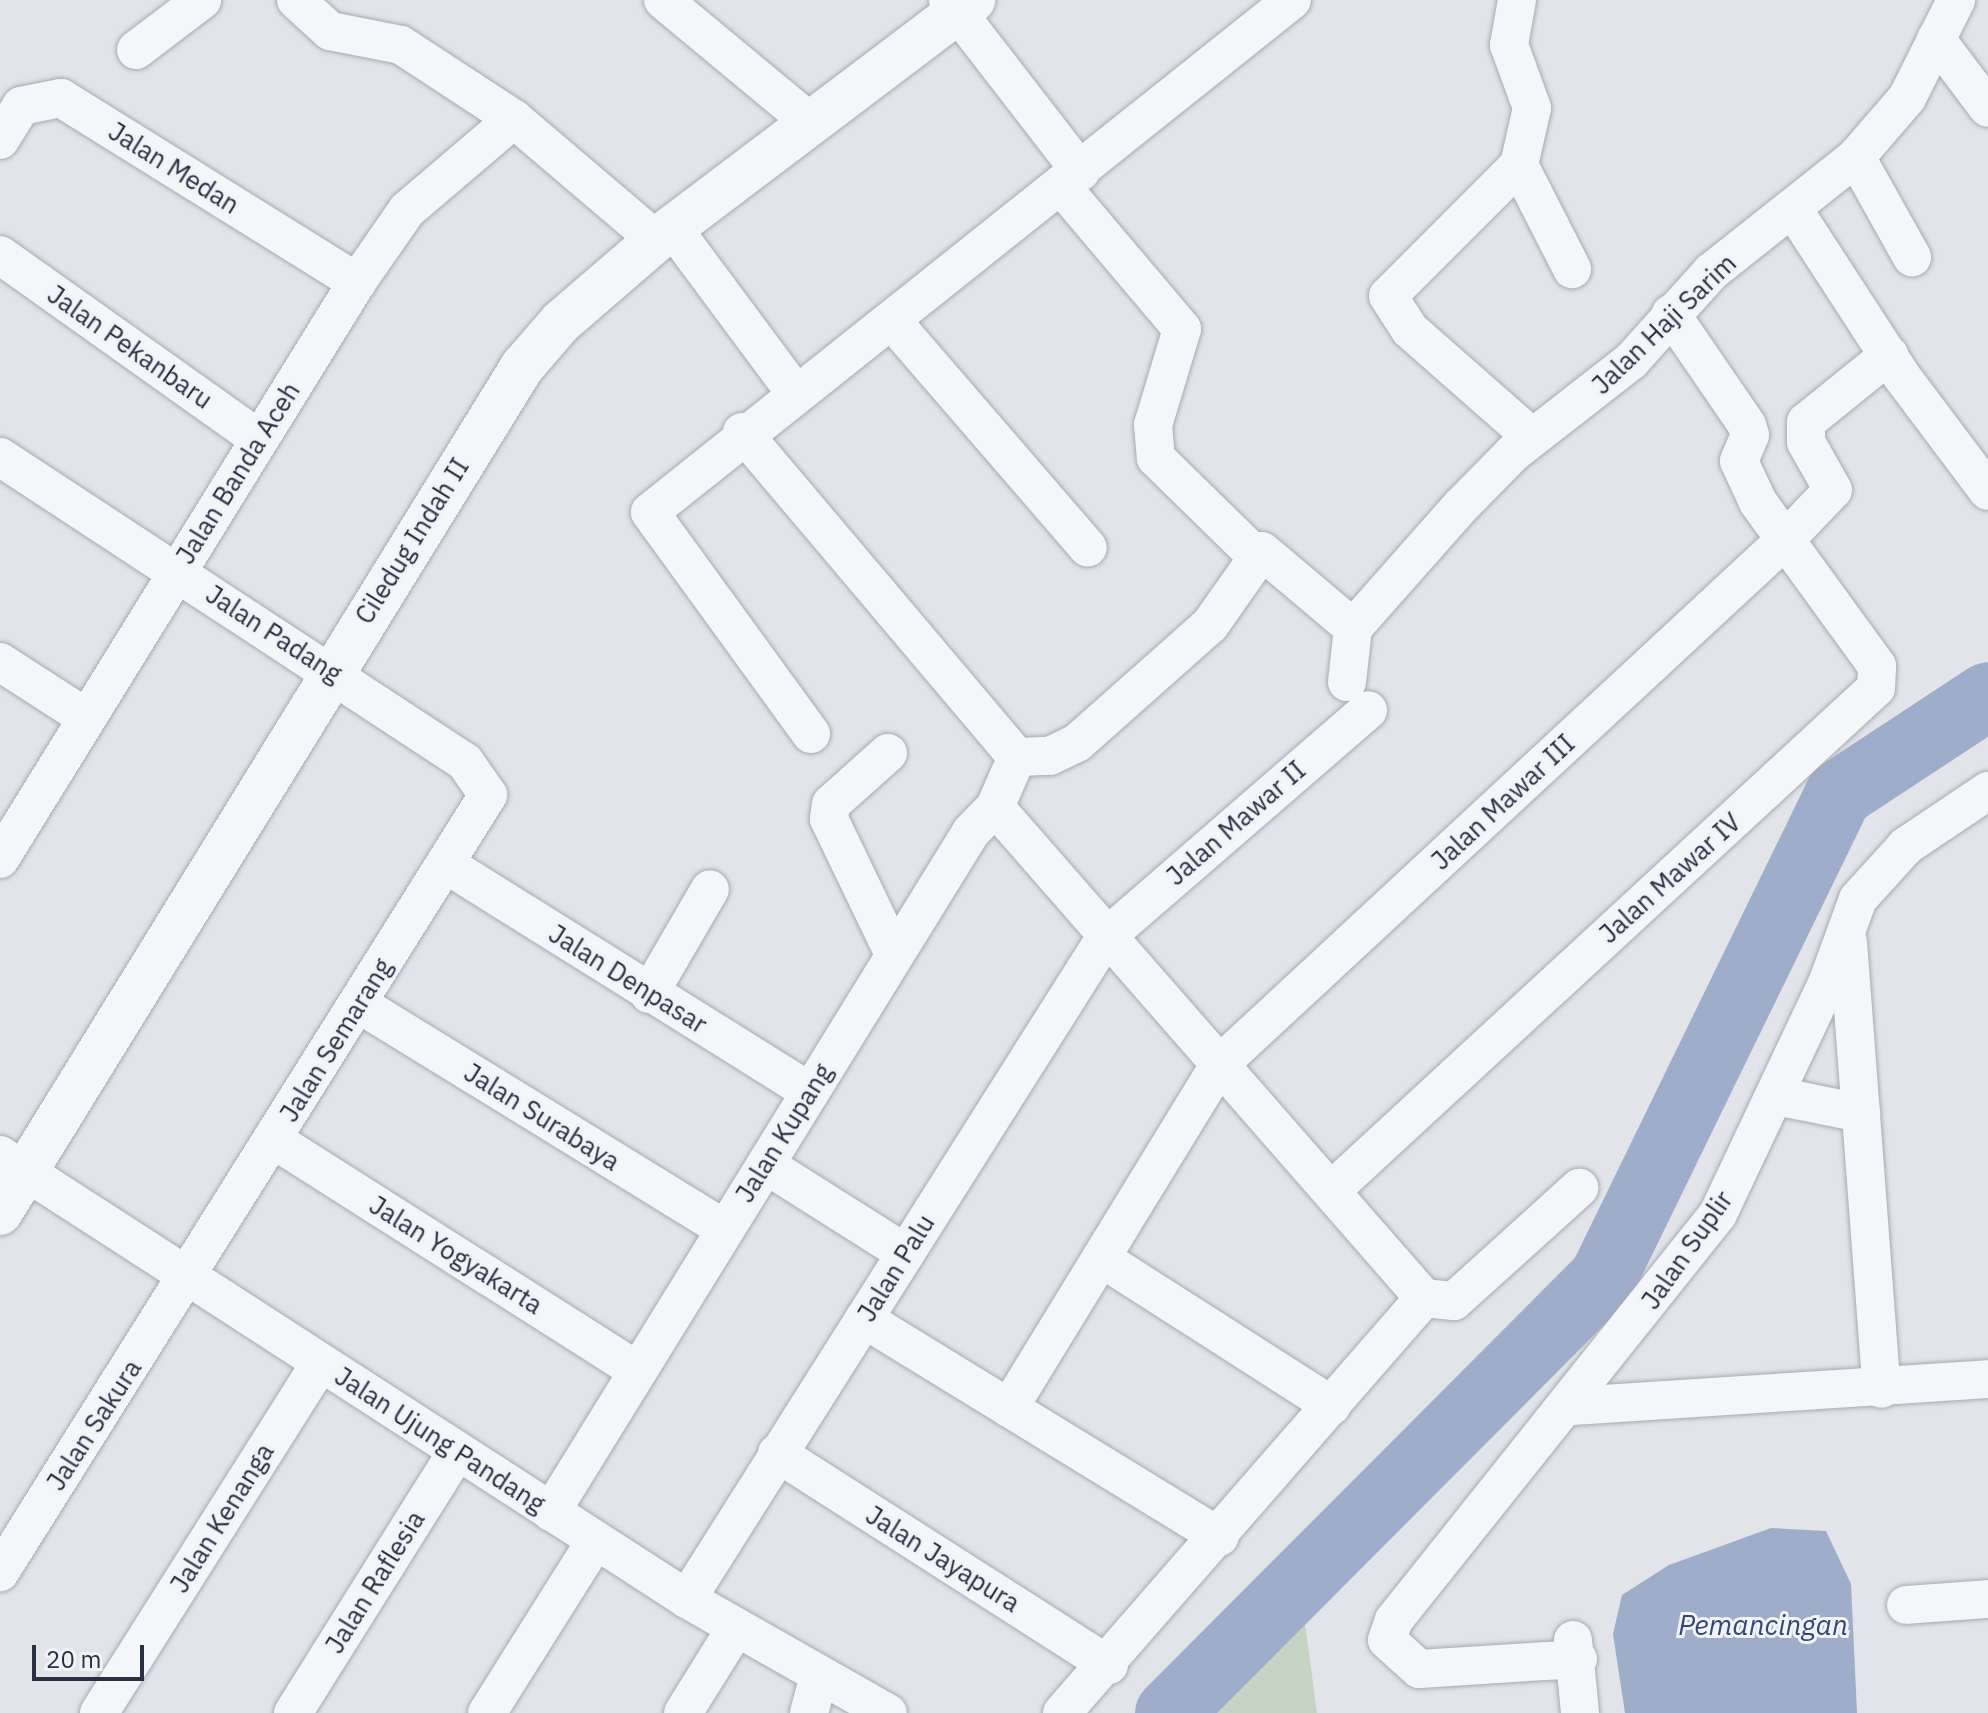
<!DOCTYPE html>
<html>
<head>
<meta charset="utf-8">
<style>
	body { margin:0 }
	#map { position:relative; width:1988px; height:1713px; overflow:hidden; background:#e2e4ea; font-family:"IBM Plex Sans",sans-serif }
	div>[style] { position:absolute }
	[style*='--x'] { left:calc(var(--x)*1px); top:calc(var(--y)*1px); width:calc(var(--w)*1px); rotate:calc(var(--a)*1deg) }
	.green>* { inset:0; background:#c5d4c3 }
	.water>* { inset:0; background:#9eadca }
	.river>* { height:68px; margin:-34px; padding:0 34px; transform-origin:34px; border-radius:34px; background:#9eadca }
	.roads { filter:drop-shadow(0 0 2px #a7aab4) drop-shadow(0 0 2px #a7aab4) }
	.minor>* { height:38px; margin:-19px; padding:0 19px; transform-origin:19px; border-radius:19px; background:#f5f6f9 }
	.tertiary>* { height:44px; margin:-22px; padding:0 22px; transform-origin:22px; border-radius:22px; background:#f5f6f9 }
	span { translate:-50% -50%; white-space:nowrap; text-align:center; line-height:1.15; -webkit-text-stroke:6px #f2f3f8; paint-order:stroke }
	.street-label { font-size:26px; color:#2a2f42 }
	.water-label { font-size:28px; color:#344876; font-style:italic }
	.scale { position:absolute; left:32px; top:1645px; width:112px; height:36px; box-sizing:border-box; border:4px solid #2a2f42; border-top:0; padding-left:10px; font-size:24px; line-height:28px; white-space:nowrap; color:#2a2f42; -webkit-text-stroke:6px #f2f3f8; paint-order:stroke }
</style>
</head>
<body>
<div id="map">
	<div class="green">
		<div style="clip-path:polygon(1299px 1579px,1317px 1713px,1162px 1713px)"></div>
	</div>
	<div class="water">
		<div style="clip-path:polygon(1771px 1528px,1826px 1531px,1851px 1584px,1857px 1713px,1625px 1713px,1613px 1634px,1622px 1595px,1669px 1565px)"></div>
	</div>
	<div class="river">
		<div style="--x:1169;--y:1713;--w:614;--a:-45.07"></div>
		<div style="--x:1603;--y:1278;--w:538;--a:-64.01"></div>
		<div style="--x:1839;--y:794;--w:178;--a:-33.3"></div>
	</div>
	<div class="roads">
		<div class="minor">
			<div style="--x:296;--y:0;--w:46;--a:42.4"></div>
			<div style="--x:330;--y:31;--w:72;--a:11.2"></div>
			<div style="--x:401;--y:45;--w:135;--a:33.2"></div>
			<div style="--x:514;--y:119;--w:187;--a:40.4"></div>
			<div style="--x:663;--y:0;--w:191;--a:39.7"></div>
			<div style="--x:948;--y:0;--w:217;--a:52.3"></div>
			<div style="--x:1517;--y:0;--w:46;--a:100.1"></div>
			<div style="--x:1509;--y:45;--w:67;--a:69.9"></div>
			<div style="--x:1532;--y:108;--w:58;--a:102.8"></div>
			<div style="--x:1519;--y:165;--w:185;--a:135"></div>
			<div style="--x:1388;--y:296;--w:40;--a:57.1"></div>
			<div style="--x:1410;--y:330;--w:162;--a:41.3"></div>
			<div style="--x:1936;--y:39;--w:86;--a:53"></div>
			<div style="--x:136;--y:50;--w:83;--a:-37.1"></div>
			<div style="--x:0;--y:140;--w:40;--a:-58"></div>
			<div style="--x:21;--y:106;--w:41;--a:-11.3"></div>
			<div style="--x:61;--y:98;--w:349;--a:31.9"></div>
			<div style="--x:1856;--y:157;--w:115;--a:60.8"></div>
			<div style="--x:1519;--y:165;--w:117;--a:63"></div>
			<div style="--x:1062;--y:187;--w:186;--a:49.8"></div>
			<div style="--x:1182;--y:329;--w:100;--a:106.8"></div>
			<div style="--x:1153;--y:425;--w:33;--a:85"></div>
			<div style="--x:1156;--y:458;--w:140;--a:44.4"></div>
			<div style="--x:1793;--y:209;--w:197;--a:57"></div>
			<div style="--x:1900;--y:374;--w:146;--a:53.1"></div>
			<div style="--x:672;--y:227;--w:204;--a:53.4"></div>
			<div style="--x:0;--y:255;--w:318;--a:35.4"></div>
			<div style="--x:893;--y:322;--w:298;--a:49.2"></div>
			<div style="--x:742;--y:432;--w:426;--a:49.8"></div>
			<div style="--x:0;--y:457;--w:556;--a:33.26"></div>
			<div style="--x:465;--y:762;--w:40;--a:55.1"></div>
			<div style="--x:488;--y:795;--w:918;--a:122.13"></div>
			<div style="--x:0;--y:662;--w:103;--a:32.8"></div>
			<div style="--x:1347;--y:682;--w:54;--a:-83.7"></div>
			<div style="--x:1353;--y:628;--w:163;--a:-48.5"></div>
			<div style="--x:1461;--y:506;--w:74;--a:-45.5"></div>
			<div style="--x:1513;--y:453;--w:150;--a:-37.9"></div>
			<div style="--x:1631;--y:361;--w:120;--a:-48"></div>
			<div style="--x:1711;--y:272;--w:185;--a:-38.4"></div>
			<div style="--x:1856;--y:157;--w:78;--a:-49.2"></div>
			<div style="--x:1907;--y:98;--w:110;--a:-63.4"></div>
			<div style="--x:811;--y:734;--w:274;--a:-126"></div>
			<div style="--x:650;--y:512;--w:821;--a:-38.57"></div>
			<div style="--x:888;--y:753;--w:76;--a:138.2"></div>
			<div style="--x:831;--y:804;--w:15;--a:98"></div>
			<div style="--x:829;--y:819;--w:150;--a:64.3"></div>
			<div style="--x:1017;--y:757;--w:33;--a:-2"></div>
			<div style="--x:1050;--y:756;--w:30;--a:-26"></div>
			<div style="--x:1077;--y:743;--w:178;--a:-41.6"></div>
			<div style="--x:1210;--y:625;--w:90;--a:-54.9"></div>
			<div style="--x:1262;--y:551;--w:119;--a:40.2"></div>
			<div style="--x:995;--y:807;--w:652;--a:48.86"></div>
			<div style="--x:0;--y:859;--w:679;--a:-58.25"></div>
			<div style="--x:357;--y:282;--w:88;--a:-55.2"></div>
			<div style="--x:407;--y:210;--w:140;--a:-40.4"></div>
			<div style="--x:447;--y:865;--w:428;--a:32"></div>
			<div style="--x:1848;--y:942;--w:448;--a:85.7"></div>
			<div style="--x:649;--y:994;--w:121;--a:-59.8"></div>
			<div style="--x:359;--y:1004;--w:430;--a:31.6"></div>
			<div style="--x:1776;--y:1096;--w:87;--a:11.3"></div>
			<div style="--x:274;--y:1140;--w:431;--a:32.4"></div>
			<div style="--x:0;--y:1155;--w:818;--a:32.87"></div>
			<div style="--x:687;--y:1599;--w:231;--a:29.6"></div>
			<div style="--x:766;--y:1165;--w:165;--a:32.3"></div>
			<div style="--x:1333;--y:1189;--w:739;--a:-42.7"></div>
			<div style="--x:1876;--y:688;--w:22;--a:-87"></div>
			<div style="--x:1877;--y:666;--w:203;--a:-126"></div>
			<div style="--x:1758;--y:502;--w:45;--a:-114.9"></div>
			<div style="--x:1739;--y:461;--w:28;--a:-67"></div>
			<div style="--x:1750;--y:435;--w:10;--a:-107"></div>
			<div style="--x:1747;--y:425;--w:135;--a:-124.4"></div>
			<div style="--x:1101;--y:1258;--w:274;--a:32.6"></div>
			<div style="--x:864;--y:1319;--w:417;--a:31.5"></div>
			<div style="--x:1572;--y:1406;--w:417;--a:-3.7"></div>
			<div style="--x:1009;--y:1408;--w:404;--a:-58.5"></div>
			<div style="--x:1220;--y:1064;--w:771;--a:-42.84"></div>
			<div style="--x:1785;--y:540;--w:69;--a:-46.2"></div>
			<div style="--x:1833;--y:490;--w:55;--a:-119.4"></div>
			<div style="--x:1806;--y:442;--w:20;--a:-90"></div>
			<div style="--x:1806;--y:422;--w:107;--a:-38.9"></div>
			<div style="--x:777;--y:1453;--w:394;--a:32.6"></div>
			<div style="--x:551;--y:1512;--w:799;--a:-58.3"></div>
			<div style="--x:971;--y:832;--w:35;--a:-46"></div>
			<div style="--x:995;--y:807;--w:55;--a:-66.3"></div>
			<div style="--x:687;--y:1599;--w:782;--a:-57.69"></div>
			<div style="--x:1105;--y:938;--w:348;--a:-40.9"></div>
			<div style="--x:1906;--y:1605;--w:82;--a:-4.2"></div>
			<div style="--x:1573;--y:1640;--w:73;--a:84.5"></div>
			<div style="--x:1578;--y:1659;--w:159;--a:176.4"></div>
			<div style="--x:1419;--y:1669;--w:43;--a:-137.8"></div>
			<div style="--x:1387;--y:1640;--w:21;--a:-71"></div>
			<div style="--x:1394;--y:1620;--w:519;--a:-51.41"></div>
			<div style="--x:1718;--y:1214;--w:258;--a:-64.7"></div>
			<div style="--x:1828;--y:981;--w:87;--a:-69.9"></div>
			<div style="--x:1858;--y:899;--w:72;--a:-47.8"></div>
			<div style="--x:1906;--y:846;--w:99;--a:-33.9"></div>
			<div style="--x:99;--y:1713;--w:413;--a:-57.7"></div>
			<div style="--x:293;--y:1713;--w:308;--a:-57.9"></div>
			<div style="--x:487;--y:1713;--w:204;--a:-57.8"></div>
			<div style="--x:683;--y:1713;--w:100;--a:-58.1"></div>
			<div style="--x:809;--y:1713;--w:38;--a:-75"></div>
			<div style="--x:1062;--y:1713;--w:551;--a:-48.9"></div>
			<div style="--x:1424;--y:1298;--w:30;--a:6"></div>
			<div style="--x:1454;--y:1301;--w:169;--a:-42.1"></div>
		</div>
		<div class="tertiary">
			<div style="--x:0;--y:1213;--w:994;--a:-58.32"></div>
			<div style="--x:522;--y:367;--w:60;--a:-49.1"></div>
			<div style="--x:561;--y:322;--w:125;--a:-40.8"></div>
			<div style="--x:656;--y:240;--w:398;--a:-37.1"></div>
		</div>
	</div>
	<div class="street-label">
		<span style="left:174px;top:168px;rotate:32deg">Jalan Medan</span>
		<span style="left:1664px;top:324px;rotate:-44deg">Jalan Haji Sarim</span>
		<span style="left:130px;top:347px;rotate:35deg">Jalan Pekanbaru</span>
		<span style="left:238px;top:473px;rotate:-58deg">Jalan Banda Aceh</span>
		<span style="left:412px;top:541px;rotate:-58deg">Ciledug Indah II</span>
		<span style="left:274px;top:634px;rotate:33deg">Jalan Padang</span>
		<span style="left:1503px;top:802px;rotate:-43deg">Jalan Mawar III</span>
		<span style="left:1236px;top:823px;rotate:-41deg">Jalan Mawar II</span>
		<span style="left:1670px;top:878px;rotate:-42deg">Jalan Mawar IV</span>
		<span style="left:628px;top:979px;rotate:32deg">Jalan Denpasar</span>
		<span style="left:336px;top:1040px;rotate:-58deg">Jalan Semarang</span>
		<span style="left:542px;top:1117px;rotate:32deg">Jalan Surabaya</span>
		<span style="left:784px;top:1133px;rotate:-58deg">Jalan Kupang</span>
		<span style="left:1687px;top:1250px;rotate:-55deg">Jalan Suplir</span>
		<span style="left:456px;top:1255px;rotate:32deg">Jalan Yogyakarta</span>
		<span style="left:896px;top:1268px;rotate:-58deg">Jalan Palu</span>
		<span style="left:94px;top:1425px;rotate:-57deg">Jalan Sakura</span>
		<span style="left:440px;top:1440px;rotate:33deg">Jalan Ujung Pandang</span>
		<span style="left:222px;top:1518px;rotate:-58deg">Jalan Kenanga</span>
		<span style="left:943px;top:1559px;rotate:32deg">Jalan Jayapura</span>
		<span style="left:375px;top:1582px;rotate:-58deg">Jalan Raflesia</span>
	</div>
	<div class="water-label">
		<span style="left:1763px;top:1625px">Pemancingan</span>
	</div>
	<div class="scale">20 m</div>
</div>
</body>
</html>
